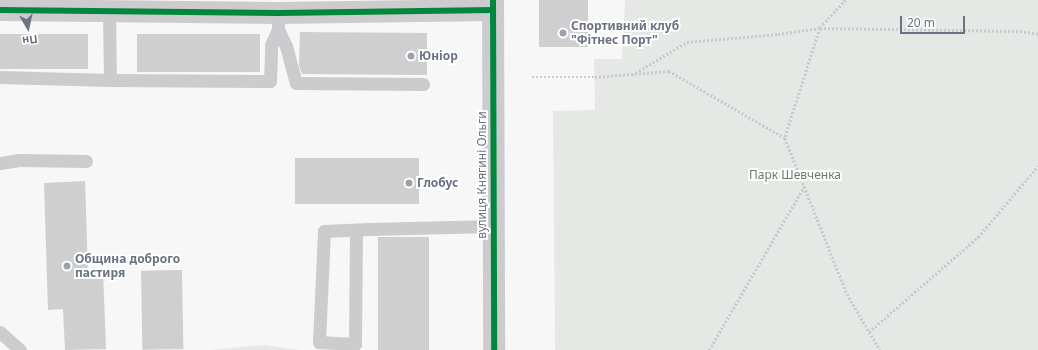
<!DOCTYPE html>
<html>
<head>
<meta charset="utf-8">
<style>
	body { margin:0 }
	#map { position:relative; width:1038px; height:350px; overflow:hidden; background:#f7f7f7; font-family:"Noto Sans",sans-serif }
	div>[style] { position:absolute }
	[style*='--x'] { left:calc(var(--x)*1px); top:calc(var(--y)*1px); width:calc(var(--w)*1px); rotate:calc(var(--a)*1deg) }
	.green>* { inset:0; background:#e5e8e5 }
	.building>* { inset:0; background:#cfcfd0; transform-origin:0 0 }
	.path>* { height:2.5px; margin-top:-1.25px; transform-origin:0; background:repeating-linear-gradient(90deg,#c9cacb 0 2px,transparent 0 4px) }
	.service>* { height:13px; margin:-6.5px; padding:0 6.5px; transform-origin:6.5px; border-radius:6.5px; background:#ccccce }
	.minor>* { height:22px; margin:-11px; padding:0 11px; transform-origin:11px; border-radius:11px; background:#ccccce }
	.tertiary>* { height:22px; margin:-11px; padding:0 11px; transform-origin:11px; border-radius:11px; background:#ccccce }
	.cycleway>* { height:6px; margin:-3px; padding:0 3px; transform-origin:3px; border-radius:3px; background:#00873e }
	.dots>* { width:11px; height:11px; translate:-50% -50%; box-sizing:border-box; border:2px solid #fff; border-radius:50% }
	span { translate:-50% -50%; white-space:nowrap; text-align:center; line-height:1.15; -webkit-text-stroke:4px #fff; paint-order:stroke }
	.poi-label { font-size:12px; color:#6b7283; font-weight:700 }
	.left { translate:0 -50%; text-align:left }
	.street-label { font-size:12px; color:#6b7283 }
	.park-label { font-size:12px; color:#697b6a }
	.north { position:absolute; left:8px; top:8px; width:40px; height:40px; -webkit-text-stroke:3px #fff; paint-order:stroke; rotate:171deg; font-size:11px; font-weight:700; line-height:16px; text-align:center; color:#6b7283 }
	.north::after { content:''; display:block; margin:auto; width:14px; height:18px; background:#6b7283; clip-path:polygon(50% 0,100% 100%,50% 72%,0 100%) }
	.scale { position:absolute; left:900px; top:16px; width:65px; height:18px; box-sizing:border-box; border:2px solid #6b7283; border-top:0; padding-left:5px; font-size:12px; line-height:14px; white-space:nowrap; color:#6b7283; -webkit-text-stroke:3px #fff; paint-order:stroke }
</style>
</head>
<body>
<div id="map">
	<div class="green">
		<div style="clip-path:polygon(625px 0,1038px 0,1038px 350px,555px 350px,553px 111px,595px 110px,594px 59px,622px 59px)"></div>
		<div style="clip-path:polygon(265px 345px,299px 350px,211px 350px)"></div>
	</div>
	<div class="building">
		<div style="left:539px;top:0;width:49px;height:47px"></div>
		<div style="clip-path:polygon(300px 32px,427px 33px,427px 75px,302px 74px,299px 65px)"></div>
		<div style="left:0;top:34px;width:88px;height:35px"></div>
		<div style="left:137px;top:34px;width:123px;height:38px"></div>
		<div style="left:295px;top:158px;width:124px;height:46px"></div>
		<div style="clip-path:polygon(85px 181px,88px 271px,103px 270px,106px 349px,65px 350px,63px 309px,48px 310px,44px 183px)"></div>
		<div style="left:378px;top:237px;width:51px;height:113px"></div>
		<div style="left:182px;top:270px;width:79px;height:41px;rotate:89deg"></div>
	</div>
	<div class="path">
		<div style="--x:846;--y:0;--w:38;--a:133"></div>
		<div style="--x:820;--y:28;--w:115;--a:107.7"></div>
		<div style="--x:785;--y:138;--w:168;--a:68.3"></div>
		<div style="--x:847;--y:294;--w:65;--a:59.5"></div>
		<div style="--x:632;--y:75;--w:64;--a:-31"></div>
		<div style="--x:687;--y:42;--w:91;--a:-5"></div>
		<div style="--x:778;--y:34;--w:42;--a:-8.1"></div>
		<div style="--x:820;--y:28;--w:200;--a:0.9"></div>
		<div style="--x:1020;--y:31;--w:18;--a:9"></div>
		<div style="--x:532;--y:77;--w:63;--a:0"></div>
		<div style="--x:595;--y:77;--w:74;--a:-4.6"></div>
		<div style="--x:669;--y:71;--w:134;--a:30"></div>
		<div style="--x:869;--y:332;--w:145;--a:-41.1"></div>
		<div style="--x:978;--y:237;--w:93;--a:-49.8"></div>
		<div style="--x:709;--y:350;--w:189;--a:-59.8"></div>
	</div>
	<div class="service">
		<div style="--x:278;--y:29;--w:19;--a:65"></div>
		<div style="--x:286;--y:46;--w:38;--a:75"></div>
		<div style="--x:296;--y:83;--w:127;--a:0.5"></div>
		<div style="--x:0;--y:77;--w:110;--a:1.6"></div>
		<div style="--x:110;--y:80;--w:69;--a:-90.8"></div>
		<div style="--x:110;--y:80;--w:160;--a:0.4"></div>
		<div style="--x:270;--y:81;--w:36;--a:-88"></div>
		<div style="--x:271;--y:45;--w:17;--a:-66"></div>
		<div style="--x:278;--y:29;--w:16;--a:-90"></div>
		<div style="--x:0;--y:163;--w:19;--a:-9"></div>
		<div style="--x:19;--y:160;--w:67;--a:0.9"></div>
		<div style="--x:356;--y:230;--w:114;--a:90.5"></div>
		<div style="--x:355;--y:344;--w:36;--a:-177"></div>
		<div style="--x:319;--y:342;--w:111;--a:-87.4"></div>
		<div style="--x:324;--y:231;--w:45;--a:-2.5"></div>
		<div style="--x:369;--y:229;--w:124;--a:-1.4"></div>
		<div style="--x:0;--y:332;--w:27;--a:42"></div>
	</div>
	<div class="minor">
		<div style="--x:0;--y:10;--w:278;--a:0.6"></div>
		<div style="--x:278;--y:13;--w:215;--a:-0.8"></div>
	</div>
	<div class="tertiary">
		<div style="--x:493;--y:0;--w:350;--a:89.8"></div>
	</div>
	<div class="cycleway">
		<div style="--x:493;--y:0;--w:350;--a:89.8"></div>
		<div style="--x:0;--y:10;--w:278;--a:0.6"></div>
		<div style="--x:278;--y:13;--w:215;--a:-0.8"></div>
	</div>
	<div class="dots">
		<div style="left:563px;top:33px;background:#9ca1ac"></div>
		<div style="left:411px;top:56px;background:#9ca1ac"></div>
		<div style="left:409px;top:183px;background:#9ca1ac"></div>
		<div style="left:67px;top:266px;background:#9ca1ac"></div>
	</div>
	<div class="poi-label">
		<span class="left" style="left:571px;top:33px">Спортивний клуб<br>"Фітнес Порт"</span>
		<span class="left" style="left:419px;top:56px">Юніор</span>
		<span class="left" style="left:417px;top:183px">Глобус</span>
		<span class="left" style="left:75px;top:266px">Община доброго<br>пастиря</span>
	</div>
	<div class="street-label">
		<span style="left:482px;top:175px;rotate:-90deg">вулиця Княгині Ольги</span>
	</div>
	<div class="park-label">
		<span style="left:795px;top:175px">Парк Шевченка</span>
	</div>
	<div class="north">Пн</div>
	<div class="scale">20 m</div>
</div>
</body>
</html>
